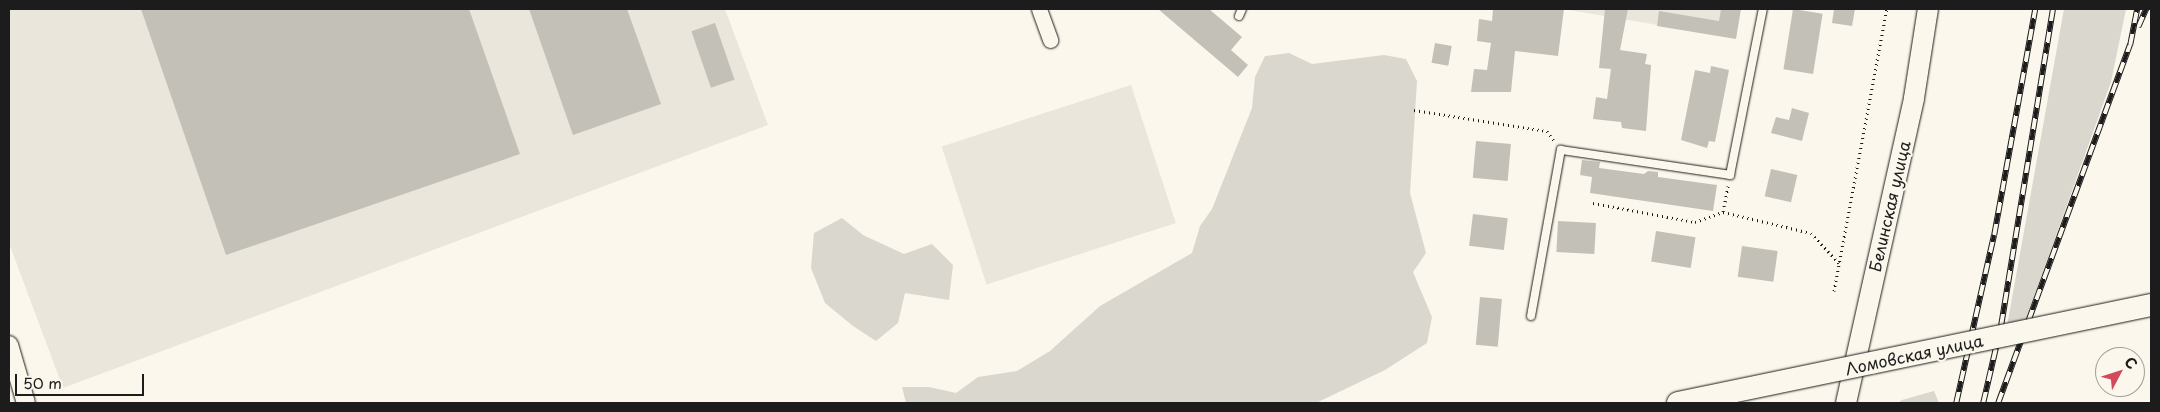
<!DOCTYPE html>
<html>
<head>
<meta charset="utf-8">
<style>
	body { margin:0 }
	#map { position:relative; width:2160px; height:412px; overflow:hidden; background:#fbf7ec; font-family:"Playpen Sans",sans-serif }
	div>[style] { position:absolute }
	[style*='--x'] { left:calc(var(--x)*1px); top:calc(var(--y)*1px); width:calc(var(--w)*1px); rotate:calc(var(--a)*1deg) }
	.built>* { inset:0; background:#eae6dc; transform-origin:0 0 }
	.green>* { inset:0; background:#dad7ce }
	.building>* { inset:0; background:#c3c0b8; transform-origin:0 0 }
	.path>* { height:3px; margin-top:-1.5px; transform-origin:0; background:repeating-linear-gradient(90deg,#1c1c1c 0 1px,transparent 0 5px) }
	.roads { filter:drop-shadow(0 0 1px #1c1c1c) drop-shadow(0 0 1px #1c1c1c) }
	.service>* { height:8px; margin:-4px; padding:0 4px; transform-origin:4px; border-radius:4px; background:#fbf7ec }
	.minor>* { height:15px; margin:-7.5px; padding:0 7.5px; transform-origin:7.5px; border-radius:7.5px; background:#fbf7ec }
	.tertiary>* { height:18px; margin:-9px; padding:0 9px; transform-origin:9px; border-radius:9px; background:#fbf7ec }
	.secondary>* { height:20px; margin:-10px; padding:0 10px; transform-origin:10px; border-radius:10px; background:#fbf7ec }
	.rail>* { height:5.5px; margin-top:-2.75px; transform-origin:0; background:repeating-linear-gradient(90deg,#fbf7ec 0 11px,#1c1c1c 0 22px); box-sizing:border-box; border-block:1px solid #1c1c1c }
	.bridges { filter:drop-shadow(0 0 1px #1c1c1c) drop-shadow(0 0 1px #1c1c1c) }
	.primary-bridge>* { height:22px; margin:-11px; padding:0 11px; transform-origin:11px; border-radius:11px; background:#fbf7ec }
	span { translate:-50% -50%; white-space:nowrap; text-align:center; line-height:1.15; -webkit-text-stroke:4.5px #fbf7ec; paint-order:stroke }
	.street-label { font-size:16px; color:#1c1c1c }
	.frame { position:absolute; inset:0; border:10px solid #1c1c1c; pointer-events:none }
	.north { position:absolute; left:2095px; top:347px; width:50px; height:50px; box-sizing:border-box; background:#fbf7ec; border:1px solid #a29f99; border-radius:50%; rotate:50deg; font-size:14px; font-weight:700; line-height:20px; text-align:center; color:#1c1c1c }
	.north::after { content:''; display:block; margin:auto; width:18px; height:22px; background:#d1495b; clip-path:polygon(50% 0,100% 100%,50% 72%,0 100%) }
	.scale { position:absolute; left:15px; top:374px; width:129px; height:22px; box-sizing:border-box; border:2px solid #1c1c1c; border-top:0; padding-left:6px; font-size:15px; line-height:18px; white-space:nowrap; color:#1c1c1c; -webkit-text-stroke:4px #fbf7ec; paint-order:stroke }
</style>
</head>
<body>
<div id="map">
	<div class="built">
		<div style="clip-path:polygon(9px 9px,725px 9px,768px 125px,63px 388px,9px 243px)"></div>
		<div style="clip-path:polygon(1563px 9px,1740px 9px,1735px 38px)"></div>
		<div style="left:1131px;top:85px;width:145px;height:199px;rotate:72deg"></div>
	</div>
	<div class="green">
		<div style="clip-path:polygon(2064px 9px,2126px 9px,2111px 82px,2024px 325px,2007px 326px)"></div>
		<div style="clip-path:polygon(1289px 53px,1312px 64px,1384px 55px,1406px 59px,1417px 81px,1410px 193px,1426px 253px,1413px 272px,1432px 317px,1427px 343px,1385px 370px,1316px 403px,906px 403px,902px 387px,929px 387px,956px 393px,978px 377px,1017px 371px,1050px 351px,1100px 306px,1192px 253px,1200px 226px,1212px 209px,1252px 108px,1255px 77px,1265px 56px)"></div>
		<div style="clip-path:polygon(842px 218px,863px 235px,904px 254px,932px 244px,953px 265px,949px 300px,905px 293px,898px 323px,876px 341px,853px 326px,825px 303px,811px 268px,814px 233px)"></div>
		<div style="clip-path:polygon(1934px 391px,1939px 403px,1898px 403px,1902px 400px)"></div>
	</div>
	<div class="building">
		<div style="clip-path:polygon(141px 9px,469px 9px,520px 154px,226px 255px)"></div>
		<div style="clip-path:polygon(529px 9px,627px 9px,661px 104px,573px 135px)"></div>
		<div style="clip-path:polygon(1158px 9px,1209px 9px,1242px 37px,1231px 50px,1248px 65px,1238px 77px)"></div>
		<div style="clip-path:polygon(1493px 9px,1564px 9px,1558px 56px,1515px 51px,1511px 92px,1471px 92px,1474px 69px,1487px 70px,1491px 43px,1477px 41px,1479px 19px,1492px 21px)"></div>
		<div style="clip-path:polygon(1605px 9px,1628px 9px,1620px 50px,1647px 54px,1645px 64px,1651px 65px,1646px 131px,1622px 128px,1621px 122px,1593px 119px,1596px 97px,1607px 99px,1611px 69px,1599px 68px)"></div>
		<div style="clip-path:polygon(1721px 9px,1741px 9px,1736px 39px,1657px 26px,1659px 11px,1719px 21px)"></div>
		<div style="left:1793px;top:9px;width:30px;height:61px;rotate:9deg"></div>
		<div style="clip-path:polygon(1834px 9px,1855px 9px,1852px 26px,1832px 23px)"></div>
		<div style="left:715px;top:23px;width:60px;height:25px;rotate:71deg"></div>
		<div style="left:1435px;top:43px;width:17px;height:20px;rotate:10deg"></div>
		<div style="clip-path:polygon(1711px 66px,1729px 70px,1715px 142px,1709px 141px,1707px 148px,1681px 140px,1695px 70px,1710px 73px)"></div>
		<div style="clip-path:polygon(1792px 108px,1809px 113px,1802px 141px,1771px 133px,1776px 117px,1789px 120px)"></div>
		<div style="left:1476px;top:141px;width:35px;height:37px;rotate:5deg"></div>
		<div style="clip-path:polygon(1582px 160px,1600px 162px,1599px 168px,1644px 174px,1648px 171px,1658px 172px,1658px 177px,1717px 185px,1713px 211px,1590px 193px,1592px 177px,1580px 175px)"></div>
		<div style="left:1771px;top:169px;width:27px;height:28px;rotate:13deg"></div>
		<div style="left:1473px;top:214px;width:35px;height:32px;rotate:7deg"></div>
		<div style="left:1558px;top:221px;width:38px;height:31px;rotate:3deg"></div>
		<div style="left:1656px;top:231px;width:40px;height:31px;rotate:9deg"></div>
		<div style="left:1742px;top:246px;width:36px;height:31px;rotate:8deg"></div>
		<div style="left:1480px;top:297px;width:22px;height:48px;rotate:5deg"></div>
	</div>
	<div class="path">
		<div style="--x:1414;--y:110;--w:135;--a:9"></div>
		<div style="--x:1547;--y:131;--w:12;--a:55"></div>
		<div style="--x:1728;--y:186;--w:26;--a:101"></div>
		<div style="--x:1723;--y:212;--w:90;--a:13.4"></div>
		<div style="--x:1811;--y:233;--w:41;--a:47"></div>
		<div style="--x:1593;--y:203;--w:104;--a:10.6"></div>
		<div style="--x:1695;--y:222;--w:30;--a:-20"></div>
		<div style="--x:1834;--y:291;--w:287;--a:-79.4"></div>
	</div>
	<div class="roads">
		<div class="service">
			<div style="--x:1239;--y:16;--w:8;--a:-67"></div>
			<div style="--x:1531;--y:316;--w:169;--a:-79.8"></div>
			<div style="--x:1561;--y:150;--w:171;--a:8.4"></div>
			<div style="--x:1730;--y:175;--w:169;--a:-78.8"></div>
		</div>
		<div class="minor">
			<div style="--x:1039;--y:9;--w:33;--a:70"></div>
		</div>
		<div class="tertiary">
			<div style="--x:9;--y:345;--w:60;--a:73.7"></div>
		</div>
		<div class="secondary">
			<div style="--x:1846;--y:403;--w:312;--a:-77.4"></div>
			<div style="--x:1914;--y:98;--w:90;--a:-81.1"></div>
		</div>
	</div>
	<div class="rail">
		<div style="--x:2138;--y:27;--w:20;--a:-66"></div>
		<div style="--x:1956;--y:403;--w:172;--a:-77.3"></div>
		<div style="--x:1994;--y:235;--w:230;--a:-79.7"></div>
		<div style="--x:1983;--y:403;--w:80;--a:-77"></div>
		<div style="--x:2001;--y:325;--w:320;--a:-80.7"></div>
		<div style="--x:1998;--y:403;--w:382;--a:-69.8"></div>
		<div style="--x:2130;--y:45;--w:37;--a:-79"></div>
	</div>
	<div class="bridges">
		<div class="primary-bridge">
			<div style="--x:1678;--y:403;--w:483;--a:-11.7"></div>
		</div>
	</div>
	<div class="street-label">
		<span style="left:1889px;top:206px;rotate:-77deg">Белинская улица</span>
		<span style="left:1914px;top:354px;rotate:-12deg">Ломовская улица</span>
	</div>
	<div class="frame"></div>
	<div class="north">С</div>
	<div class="scale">50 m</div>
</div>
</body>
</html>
